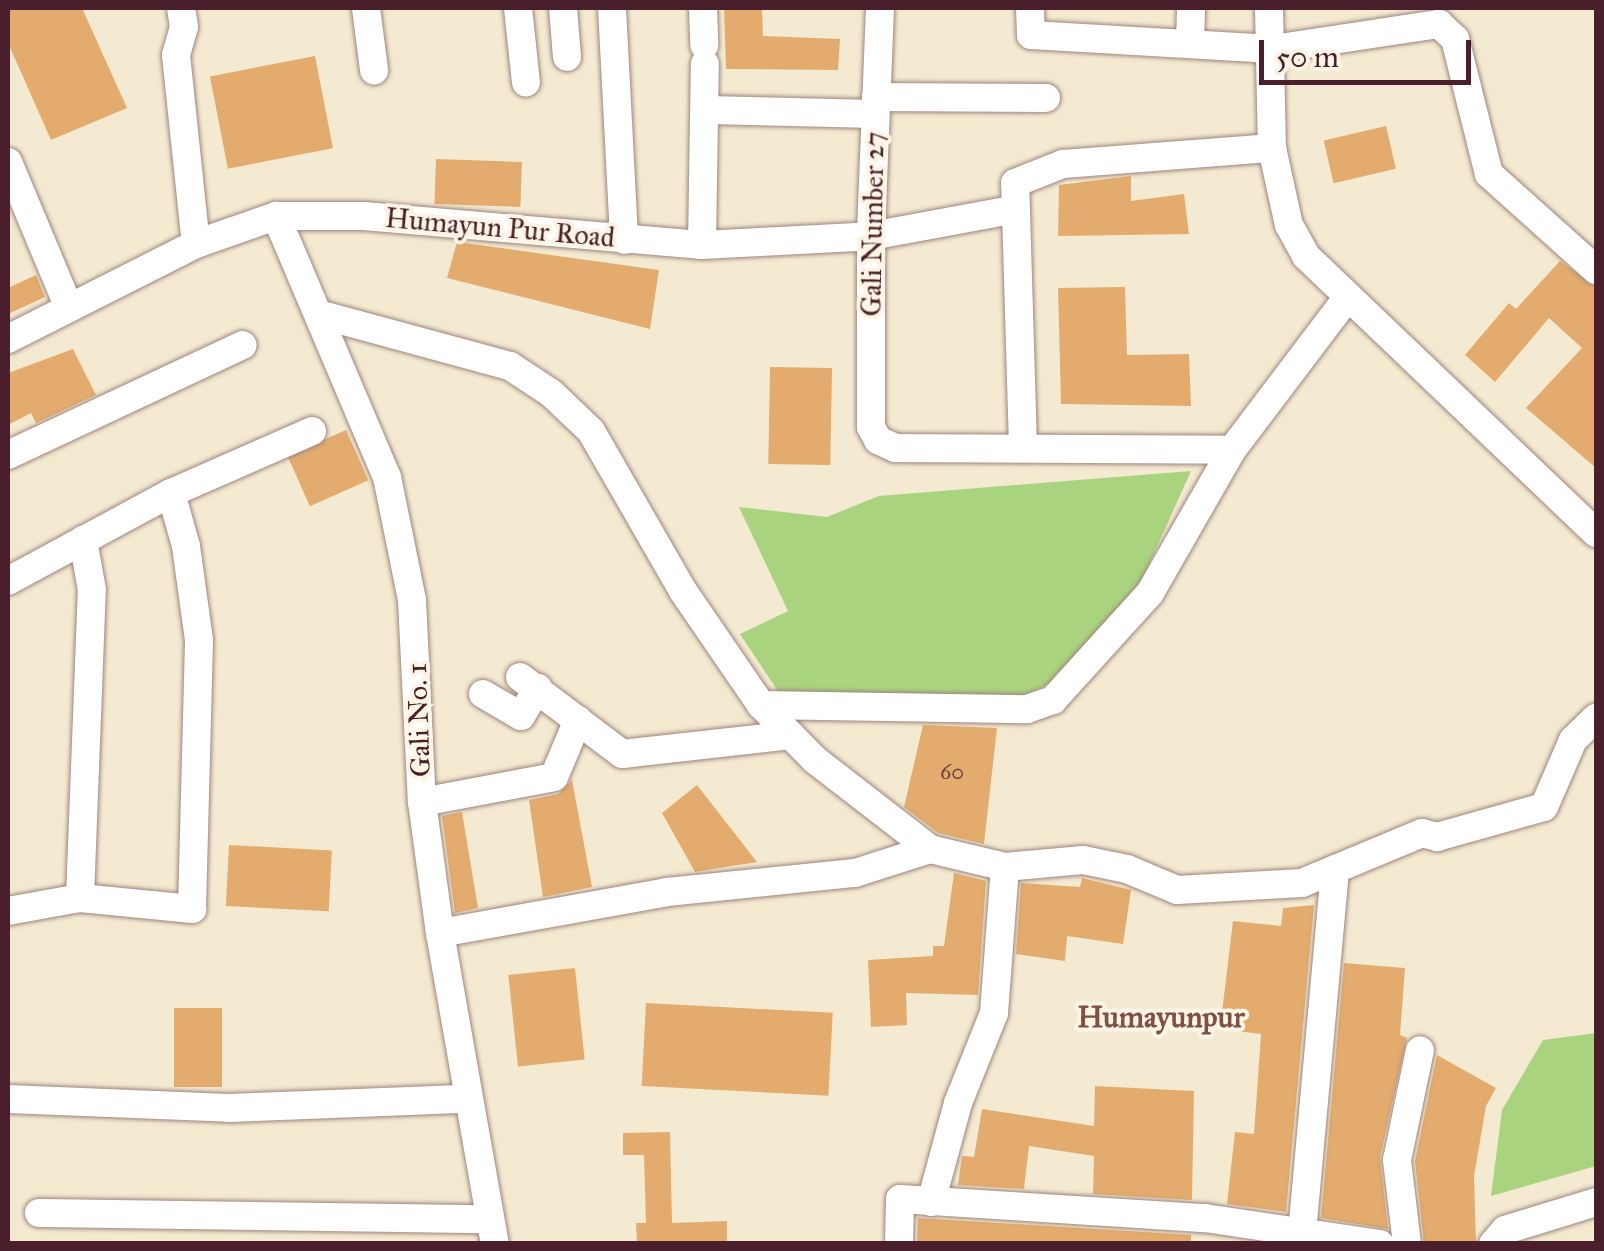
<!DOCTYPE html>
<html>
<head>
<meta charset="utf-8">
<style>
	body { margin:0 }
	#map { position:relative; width:1604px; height:1251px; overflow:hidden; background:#f4ead1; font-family:"IM FELL Great Primer",serif }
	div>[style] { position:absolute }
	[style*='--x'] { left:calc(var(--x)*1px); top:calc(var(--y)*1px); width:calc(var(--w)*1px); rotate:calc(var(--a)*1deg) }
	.green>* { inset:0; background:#aad37f }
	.building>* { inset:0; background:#e3ac6e; transform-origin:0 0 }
	.roads { filter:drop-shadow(0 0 2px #9f847e) drop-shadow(0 0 2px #9f847e) }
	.street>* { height:28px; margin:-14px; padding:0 14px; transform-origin:14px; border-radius:14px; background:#fff }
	span { translate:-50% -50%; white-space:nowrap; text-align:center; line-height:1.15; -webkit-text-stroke:8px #fcf5e5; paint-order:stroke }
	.number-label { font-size:22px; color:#70423c }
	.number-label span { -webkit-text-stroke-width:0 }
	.street-label { font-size:28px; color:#4a1f2b }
	.neighbourhood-label { font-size:30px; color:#805042; font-weight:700 }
	.frame { position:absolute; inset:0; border:10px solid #4a1f2b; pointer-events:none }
	.scale { position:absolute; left:1259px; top:40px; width:212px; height:45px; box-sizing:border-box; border:5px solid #4a1f2b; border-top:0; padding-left:12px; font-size:30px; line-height:35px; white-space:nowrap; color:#4a1f2b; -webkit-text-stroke:8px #fcf5e5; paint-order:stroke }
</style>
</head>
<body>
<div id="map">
	<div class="green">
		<div style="clip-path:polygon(1191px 471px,1142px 580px,1053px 682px,1013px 700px,781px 696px,740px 634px,788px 611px,739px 507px,827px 517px,879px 496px)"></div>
		<div style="clip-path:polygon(1596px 1033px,1596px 1166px,1491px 1196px,1502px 1110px,1543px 1040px)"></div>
	</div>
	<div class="building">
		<div style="clip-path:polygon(8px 8px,82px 8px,127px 108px,51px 140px,8px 43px)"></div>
		<div style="clip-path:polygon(724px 8px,762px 8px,763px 36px,840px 39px,838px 70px,726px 69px)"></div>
		<div style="left:315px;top:56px;width:94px;height:107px;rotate:79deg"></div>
		<div style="left:1386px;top:126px;width:44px;height:64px;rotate:77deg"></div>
		<div style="left:436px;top:159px;width:86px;height:45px;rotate:2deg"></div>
		<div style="clip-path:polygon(1131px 176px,1131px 201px,1184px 194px,1189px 234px,1058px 236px,1059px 185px)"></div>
		<div style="clip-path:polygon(457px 242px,659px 270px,650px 329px,447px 278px)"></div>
		<div style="clip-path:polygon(1560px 261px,1596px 287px,1596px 468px,1526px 408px,1582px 348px,1549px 318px,1495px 382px,1465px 355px,1509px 303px,1516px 309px)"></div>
		<div style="clip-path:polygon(36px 275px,45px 297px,8px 314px,8px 288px)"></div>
		<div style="clip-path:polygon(1125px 287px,1127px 355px,1189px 354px,1191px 406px,1061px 404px,1058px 288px)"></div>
		<div style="clip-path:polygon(73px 349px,96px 395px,36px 423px,31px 413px,8px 425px,8px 373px)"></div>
		<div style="left:770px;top:367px;width:62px;height:97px;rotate:1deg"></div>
		<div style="left:346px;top:430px;width:55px;height:64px;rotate:66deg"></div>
		<div style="clip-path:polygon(923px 725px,997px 728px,984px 844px,938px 833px,904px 807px)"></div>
		<div style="clip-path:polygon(572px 780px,592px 887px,543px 897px,529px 800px,558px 794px)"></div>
		<div style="clip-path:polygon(697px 785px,757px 862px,695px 872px,662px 813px)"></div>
		<div style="clip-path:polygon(462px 812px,478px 908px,455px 913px,442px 816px)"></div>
		<div style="left:229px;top:845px;width:103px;height:61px;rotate:3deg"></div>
		<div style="clip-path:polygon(954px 873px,986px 881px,978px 995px,906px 993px,907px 1025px,871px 1027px,868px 960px,933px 956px,933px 946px,944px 946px)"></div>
		<div style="clip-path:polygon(1082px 878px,1131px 890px,1123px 944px,1067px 936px,1065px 961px,1016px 954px,1021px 883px,1080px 887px)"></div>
		<div style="clip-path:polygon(1314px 905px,1286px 1212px,1227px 1204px,1235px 1132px,1254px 1134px,1261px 1034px,1220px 1029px,1233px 921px,1281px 926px,1283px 908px)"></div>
		<div style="clip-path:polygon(1344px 963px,1405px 968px,1400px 1035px,1407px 1038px,1380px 1157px,1388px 1229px,1321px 1218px)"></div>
		<div style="left:575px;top:968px;width:92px;height:67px;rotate:84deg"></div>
		<div style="left:646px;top:1003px;width:187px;height:83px;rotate:3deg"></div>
		<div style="left:174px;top:1008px;width:48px;height:79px"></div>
		<div style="clip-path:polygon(1437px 1055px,1496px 1088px,1486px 1106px,1474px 1176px,1476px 1244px,1424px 1244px,1415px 1161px)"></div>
		<div style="clip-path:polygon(1095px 1086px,1194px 1091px,1192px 1200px,1093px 1194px,1094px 1156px,1029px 1146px,1024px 1189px,958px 1185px,962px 1156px,974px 1157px,982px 1109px,1094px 1126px)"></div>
		<div style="clip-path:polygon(670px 1132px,672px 1223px,727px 1221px,727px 1244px,637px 1244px,636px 1223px,646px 1223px,644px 1155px,623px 1155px,623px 1133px)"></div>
		<div style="clip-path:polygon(918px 1218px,1191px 1235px,1191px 1244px,917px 1244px)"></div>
	</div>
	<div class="roads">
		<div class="street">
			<div style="--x:181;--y:8;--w:19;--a:81"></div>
			<div style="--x:184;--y:27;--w:29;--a:106"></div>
			<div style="--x:176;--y:55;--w:190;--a:84"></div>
			<div style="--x:366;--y:8;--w:63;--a:82.6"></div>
			<div style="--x:518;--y:8;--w:75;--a:83.9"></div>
			<div style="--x:563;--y:8;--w:49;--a:85.3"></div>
			<div style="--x:612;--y:8;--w:232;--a:87"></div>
			<div style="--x:703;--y:8;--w:37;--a:88"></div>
			<div style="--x:880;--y:8;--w:228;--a:92.3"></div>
			<div style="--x:871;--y:236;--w:191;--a:90"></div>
			<div style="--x:871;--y:427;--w:15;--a:62"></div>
			<div style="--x:878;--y:440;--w:19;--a:25"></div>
			<div style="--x:895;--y:448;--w:337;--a:0.3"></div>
			<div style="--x:1030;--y:8;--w:27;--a:88"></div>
			<div style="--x:1031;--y:35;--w:242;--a:3.3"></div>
			<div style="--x:1273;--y:49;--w:168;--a:-8.6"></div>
			<div style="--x:1439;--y:24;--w:22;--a:43"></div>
			<div style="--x:1455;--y:39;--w:139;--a:75.9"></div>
			<div style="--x:1489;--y:174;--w:144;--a:41.9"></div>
			<div style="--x:1269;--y:8;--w:140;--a:88.8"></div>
			<div style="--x:1272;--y:148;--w:79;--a:77.6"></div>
			<div style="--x:1289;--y:225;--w:35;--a:61"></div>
			<div style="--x:1306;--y:256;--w:401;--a:43.7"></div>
			<div style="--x:1190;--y:41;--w:33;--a:-88"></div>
			<div style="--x:876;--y:97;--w:170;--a:0.3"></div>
			<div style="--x:707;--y:110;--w:168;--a:1.4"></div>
			<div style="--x:8;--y:162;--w:158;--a:67.3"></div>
			<div style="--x:276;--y:216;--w:284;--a:67"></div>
			<div style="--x:387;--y:477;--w:126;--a:78.5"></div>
			<div style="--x:412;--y:600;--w:202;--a:87.2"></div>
			<div style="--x:422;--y:802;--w:132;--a:82.2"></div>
			<div style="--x:440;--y:933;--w:316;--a:80"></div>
			<div style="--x:702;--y:245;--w:181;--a:-89.1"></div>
			<div style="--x:322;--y:315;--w:195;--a:15.2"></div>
			<div style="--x:510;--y:366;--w:49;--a:33.4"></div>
			<div style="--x:551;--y:393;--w:55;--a:43.5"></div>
			<div style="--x:591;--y:431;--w:185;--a:60.1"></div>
			<div style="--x:683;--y:591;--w:138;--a:55.6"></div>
			<div style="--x:761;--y:705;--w:77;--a:45.5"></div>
			<div style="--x:815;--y:760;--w:145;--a:37.7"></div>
			<div style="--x:8;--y:339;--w:211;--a:-26.8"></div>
			<div style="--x:196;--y:244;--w:85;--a:-19.3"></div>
			<div style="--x:276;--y:216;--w:88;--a:0"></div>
			<div style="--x:364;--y:216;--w:339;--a:4.9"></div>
			<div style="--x:702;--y:245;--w:169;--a:-3"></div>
			<div style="--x:871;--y:236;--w:147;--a:-10.5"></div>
			<div style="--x:1023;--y:447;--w:264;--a:-91.7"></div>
			<div style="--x:1015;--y:183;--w:52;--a:-21.6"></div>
			<div style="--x:1063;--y:164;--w:210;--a:-4.4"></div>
			<div style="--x:8;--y:455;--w:259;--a:-25.1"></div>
			<div style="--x:8;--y:581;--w:185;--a:-28.4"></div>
			<div style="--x:171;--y:493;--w:154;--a:-23.7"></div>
			<div style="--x:520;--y:677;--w:128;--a:37"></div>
			<div style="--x:622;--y:754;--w:170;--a:-6.4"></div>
			<div style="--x:483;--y:694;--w:44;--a:30.1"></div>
			<div style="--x:521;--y:716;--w:33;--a:-59"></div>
			<div style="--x:761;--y:705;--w:266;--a:0.9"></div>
			<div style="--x:1027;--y:709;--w:28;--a:-19"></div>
			<div style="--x:1053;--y:700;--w:144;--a:-47.8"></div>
			<div style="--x:1150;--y:593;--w:165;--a:-60.2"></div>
			<div style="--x:1232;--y:450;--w:189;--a:-52.9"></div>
			<div style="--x:422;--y:802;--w:134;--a:-10.7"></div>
			<div style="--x:554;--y:777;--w:62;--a:-67.2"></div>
			<div style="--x:80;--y:898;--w:308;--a:-87.8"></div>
			<div style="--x:92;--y:590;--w:51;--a:-100.2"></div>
			<div style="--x:8;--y:911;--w:73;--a:-10.2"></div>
			<div style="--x:80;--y:898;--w:113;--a:5.6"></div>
			<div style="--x:192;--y:909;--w:269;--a:-88.5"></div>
			<div style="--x:199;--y:640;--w:95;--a:-97.9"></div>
			<div style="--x:186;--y:546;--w:55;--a:-105.8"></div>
			<div style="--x:440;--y:933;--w:231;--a:-10.2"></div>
			<div style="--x:667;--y:892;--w:189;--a:-5.8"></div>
			<div style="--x:855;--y:873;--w:79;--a:-17.7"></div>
			<div style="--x:930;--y:849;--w:77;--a:13.5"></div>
			<div style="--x:1005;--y:867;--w:78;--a:-5.1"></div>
			<div style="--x:1083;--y:860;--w:45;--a:11.6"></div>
			<div style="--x:1127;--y:869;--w:54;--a:22.8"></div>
			<div style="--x:1177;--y:890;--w:125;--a:-3.2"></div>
			<div style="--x:1302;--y:883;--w:130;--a:-22.6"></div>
			<div style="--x:1422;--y:833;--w:16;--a:15"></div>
			<div style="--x:1437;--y:837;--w:111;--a:-15.7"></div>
			<div style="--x:1544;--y:807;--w:73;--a:-66.6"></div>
			<div style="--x:1573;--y:740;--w:32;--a:-44"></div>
			<div style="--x:8;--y:1099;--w:221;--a:2.3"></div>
			<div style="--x:229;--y:1108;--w:238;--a:-2.2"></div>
			<div style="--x:931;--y:1202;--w:103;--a:-74.7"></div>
			<div style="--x:958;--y:1103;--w:97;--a:-68.2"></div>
			<div style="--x:994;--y:1013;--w:146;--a:-85.7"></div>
			<div style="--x:39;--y:1213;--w:451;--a:0.8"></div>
			<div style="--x:899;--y:1244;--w:45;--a:-88.7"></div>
			<div style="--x:900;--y:1199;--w:306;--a:3.6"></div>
			<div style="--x:1205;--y:1218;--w:177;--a:8.5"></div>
			<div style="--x:1301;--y:1244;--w:376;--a:-84.8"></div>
			<div style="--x:1407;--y:1244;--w:85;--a:-96.8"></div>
			<div style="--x:1397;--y:1160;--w:112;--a:-78.2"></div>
			<div style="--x:1493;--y:1244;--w:18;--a:-49"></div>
			<div style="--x:1505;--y:1230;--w:95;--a:-17.1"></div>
		</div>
	</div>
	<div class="number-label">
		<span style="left:952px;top:772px">60</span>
	</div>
	<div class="street-label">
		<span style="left:873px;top:224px;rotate:-89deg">Gali Number 27</span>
		<span style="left:500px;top:228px;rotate:5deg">Humayun Pur Road</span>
		<span style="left:419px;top:720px;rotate:-92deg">Gali No. 1</span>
	</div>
	<div class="neighbourhood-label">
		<span style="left:1161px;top:1017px">Humayunpur</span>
	</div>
	<div class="frame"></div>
	<div class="scale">50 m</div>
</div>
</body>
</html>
